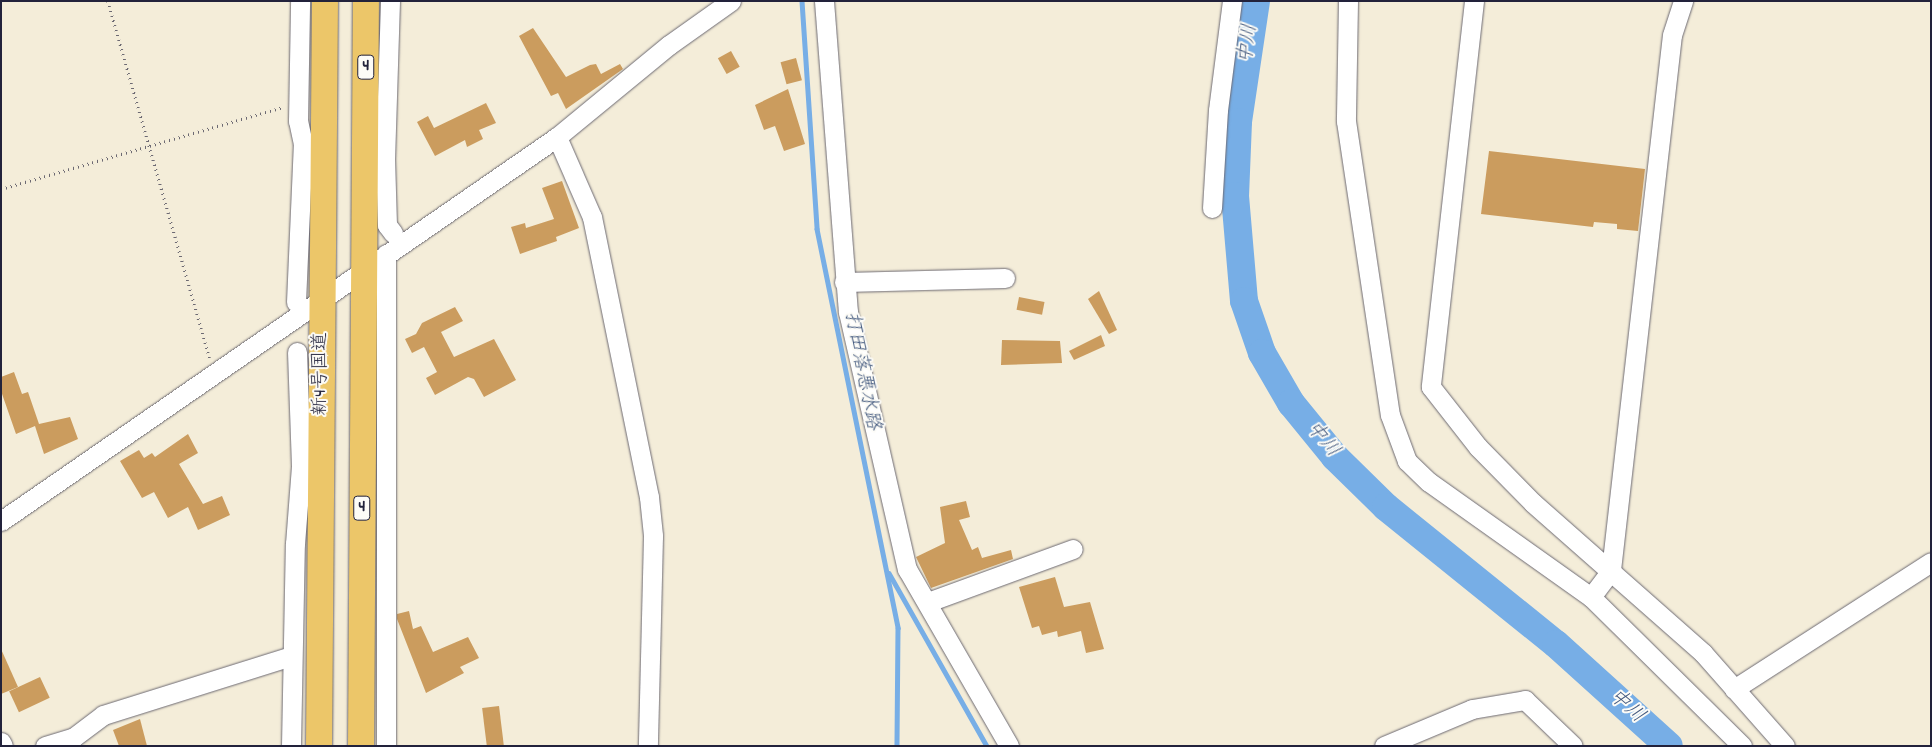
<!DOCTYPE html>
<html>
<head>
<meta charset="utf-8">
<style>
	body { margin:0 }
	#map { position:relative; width:1932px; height:747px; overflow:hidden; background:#f4edd9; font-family:Dekko,"Klee One",sans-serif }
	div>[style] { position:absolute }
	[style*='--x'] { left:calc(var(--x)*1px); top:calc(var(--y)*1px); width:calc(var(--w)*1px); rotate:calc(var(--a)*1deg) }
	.stream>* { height:4.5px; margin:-2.25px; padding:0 2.25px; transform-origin:2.25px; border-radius:2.25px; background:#77aee6 }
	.river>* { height:28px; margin:-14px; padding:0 14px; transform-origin:14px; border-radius:14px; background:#77aee6 }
	.building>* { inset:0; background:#cb9c5e; transform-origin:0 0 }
	.path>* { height:2.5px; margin-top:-1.25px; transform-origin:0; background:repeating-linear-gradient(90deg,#6c6972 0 1px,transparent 0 5px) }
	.roads { filter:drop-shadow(0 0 1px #6c6972) drop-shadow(0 0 1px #6c6972) }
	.minor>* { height:19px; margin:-9.5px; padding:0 9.5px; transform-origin:9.5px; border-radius:9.5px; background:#fff }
	.highway>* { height:26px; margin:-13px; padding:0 13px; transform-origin:13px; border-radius:13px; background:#ecc669 }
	span { translate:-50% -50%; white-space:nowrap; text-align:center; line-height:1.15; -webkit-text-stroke:4px #fdfcf7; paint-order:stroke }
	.shield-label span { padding:1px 4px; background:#fdfcf7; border:1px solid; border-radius:4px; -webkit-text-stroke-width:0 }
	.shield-label { font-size:18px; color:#22223b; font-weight:700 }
	.street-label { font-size:19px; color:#22223b }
	.water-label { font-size:20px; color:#445a7f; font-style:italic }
	.frame { position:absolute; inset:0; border:2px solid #22223b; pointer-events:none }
</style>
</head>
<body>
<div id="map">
	<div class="stream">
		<div style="--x:802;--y:1;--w:228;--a:86.2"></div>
		<div style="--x:817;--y:229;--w:407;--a:78.5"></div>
		<div style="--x:898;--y:628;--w:118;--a:90.5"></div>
		<div style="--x:889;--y:573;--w:199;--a:60.5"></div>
	</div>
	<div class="river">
		<div style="--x:1256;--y:1;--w:122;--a:98.5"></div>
		<div style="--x:1238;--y:122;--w:74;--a:92.3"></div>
		<div style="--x:1235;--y:196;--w:105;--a:85.1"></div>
		<div style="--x:1244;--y:301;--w:55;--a:70.9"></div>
		<div style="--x:1262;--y:353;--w:58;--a:59.9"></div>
		<div style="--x:1291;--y:403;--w:70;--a:50.8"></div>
		<div style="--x:1335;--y:457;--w:71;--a:44.4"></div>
		<div style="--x:1386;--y:507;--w:218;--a:38.9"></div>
		<div style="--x:1556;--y:644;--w:152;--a:42.1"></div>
	</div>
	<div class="building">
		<div style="clip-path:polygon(533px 28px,566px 77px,590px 65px,596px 64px,601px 74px,620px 64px,623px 69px,566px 109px,558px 93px,551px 96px,519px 36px)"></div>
		<div style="left:731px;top:51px;width:18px;height:15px;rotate:61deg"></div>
		<div style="left:796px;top:58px;width:23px;height:16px;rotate:75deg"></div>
		<div style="clip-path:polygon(788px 89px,805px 144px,784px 151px,775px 126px,764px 130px,755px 105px)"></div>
		<div style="clip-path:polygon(486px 103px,496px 123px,479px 130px,483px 139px,467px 147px,465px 140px,435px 156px,417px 122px,428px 116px,434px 128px)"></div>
		<div style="clip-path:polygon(1489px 151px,1645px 169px,1638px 231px,1617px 229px,1617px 224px,1594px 222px,1593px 227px,1481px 214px)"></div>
		<div style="clip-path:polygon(562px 181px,579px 228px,556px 237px,557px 241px,520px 254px,511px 227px,525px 223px,526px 228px,554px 219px,542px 188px)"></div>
		<div style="clip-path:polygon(1099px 291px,1117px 330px,1109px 334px,1088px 299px)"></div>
		<div style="left:1019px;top:297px;width:26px;height:13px;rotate:11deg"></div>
		<div style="clip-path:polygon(455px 307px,463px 321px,441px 332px,454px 357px,494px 339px,516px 380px,484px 397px,474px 379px,468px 377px,435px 395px,426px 378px,437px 372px,424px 347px,412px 353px,405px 339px,416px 334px,422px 323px)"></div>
		<div style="clip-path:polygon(1101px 335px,1105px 346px,1074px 360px,1069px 351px)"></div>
		<div style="clip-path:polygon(1002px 340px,1060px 341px,1062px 363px,1001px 365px)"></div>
		<div style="clip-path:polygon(14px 372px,22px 394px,28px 392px,39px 424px,70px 417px,78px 439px,44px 454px,35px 426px,16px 434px,1px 391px,1px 377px)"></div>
		<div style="clip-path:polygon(188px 434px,198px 453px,179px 464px,203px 504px,222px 496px,230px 515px,198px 530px,188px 507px,168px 518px,154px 492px,142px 498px,120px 461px,139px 450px,144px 458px,152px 453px,155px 457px)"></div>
		<div style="clip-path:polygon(966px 501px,970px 517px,959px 520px,972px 550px,978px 547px,982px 558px,1011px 550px,1013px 559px,931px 588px,916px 557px,945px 543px,940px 507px)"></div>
		<div style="clip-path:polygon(1055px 577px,1064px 607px,1090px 602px,1104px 649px,1086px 653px,1081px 631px,1058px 637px,1057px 631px,1042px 635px,1039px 626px,1032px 628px,1019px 587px)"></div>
		<div style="clip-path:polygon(409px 611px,413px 629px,421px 626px,433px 652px,468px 637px,479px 658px,460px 667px,464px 673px,426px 693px,397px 619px,397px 614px)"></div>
		<div style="clip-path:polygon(1px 649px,18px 687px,1px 694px)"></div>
		<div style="left:40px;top:677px;width:23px;height:34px;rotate:65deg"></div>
		<div style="left:499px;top:706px;width:40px;height:17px;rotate:83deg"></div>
		<div style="clip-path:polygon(140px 719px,147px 746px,119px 746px,113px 730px)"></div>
	</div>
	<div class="path">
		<div style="--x:108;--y:1;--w:371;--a:74.1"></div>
		<div style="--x:1;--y:189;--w:294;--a:-16.2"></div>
	</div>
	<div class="roads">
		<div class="minor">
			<div style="--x:390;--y:1;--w:157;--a:91.8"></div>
			<div style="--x:385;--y:158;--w:67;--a:88.3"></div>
			<div style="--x:387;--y:225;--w:10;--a:53"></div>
			<div style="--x:824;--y:1;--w:312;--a:85.6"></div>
			<div style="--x:848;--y:312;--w:264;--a:77.1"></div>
			<div style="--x:907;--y:569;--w:204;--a:60"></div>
			<div style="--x:1348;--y:1;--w:120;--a:91"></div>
			<div style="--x:1346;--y:121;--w:297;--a:81.5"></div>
			<div style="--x:1390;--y:415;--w:49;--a:69.7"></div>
			<div style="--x:1407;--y:461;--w:30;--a:44"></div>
			<div style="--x:1429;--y:482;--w:199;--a:35.4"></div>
			<div style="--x:1591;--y:597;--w:212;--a:44.6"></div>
			<div style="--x:1474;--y:1;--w:388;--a:96.4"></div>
			<div style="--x:1431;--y:387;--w:76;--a:51.9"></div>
			<div style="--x:1478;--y:447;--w:78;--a:45.5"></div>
			<div style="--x:1533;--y:503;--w:227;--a:41.4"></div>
			<div style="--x:1703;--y:653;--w:124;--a:48.6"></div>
			<div style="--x:557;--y:137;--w:87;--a:66.4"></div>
			<div style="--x:592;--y:217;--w:286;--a:78.5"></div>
			<div style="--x:649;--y:497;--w:39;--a:84"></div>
			<div style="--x:653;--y:536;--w:210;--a:91.4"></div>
			<div style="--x:1212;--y:208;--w:98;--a:-86.5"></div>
			<div style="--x:1218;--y:110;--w:110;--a:-82.7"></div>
			<div style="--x:844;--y:282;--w:161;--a:-1.4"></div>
			<div style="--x:296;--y:302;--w:158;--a:-87.5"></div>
			<div style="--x:303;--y:144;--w:24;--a:-102"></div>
			<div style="--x:298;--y:121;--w:120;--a:-89"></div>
			<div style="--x:1;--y:521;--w:676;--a:-34.63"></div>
			<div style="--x:557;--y:137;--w:145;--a:-39.4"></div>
			<div style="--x:669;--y:45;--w:76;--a:-35.4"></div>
			<div style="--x:1591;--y:597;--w:34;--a:-53"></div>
			<div style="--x:1611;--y:570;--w:538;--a:-83.5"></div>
			<div style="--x:1672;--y:35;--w:36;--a:-72"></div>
			<div style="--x:928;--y:602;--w:154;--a:-20.1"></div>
			<div style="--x:1734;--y:689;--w:234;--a:-32.8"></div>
			<div style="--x:1;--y:742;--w:4;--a:63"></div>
			<div style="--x:45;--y:746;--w:30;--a:-17"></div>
			<div style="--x:74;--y:737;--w:36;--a:-37"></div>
			<div style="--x:103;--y:715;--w:197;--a:-17.4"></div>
			<div style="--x:291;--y:746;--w:202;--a:-88.9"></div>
			<div style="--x:295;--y:544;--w:78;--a:-85.6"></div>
			<div style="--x:301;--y:466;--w:114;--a:-92"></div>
			<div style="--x:386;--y:746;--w:492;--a:-90"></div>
			<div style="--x:1384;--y:746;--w:95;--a:-22.8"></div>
			<div style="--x:1472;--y:709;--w:54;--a:-9.6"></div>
			<div style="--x:1525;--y:700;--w:66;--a:43.8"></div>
		</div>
		<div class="highway">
			<div style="--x:319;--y:746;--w:745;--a:-89.54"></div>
			<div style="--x:361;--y:746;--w:745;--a:-89.62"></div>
		</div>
	</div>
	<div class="shield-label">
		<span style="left:366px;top:67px">4</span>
		<span style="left:362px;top:508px">4</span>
	</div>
	<div class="street-label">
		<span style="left:322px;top:374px;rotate:-90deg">新4号国道</span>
	</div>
	<div class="water-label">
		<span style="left:1249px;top:44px;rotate:-82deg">中川</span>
		<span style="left:861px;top:371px;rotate:79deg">打田落悪水路</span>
		<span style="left:1322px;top:440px;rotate:50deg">中川</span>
		<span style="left:1626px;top:707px;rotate:42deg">中川</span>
	</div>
	<div class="frame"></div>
</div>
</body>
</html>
